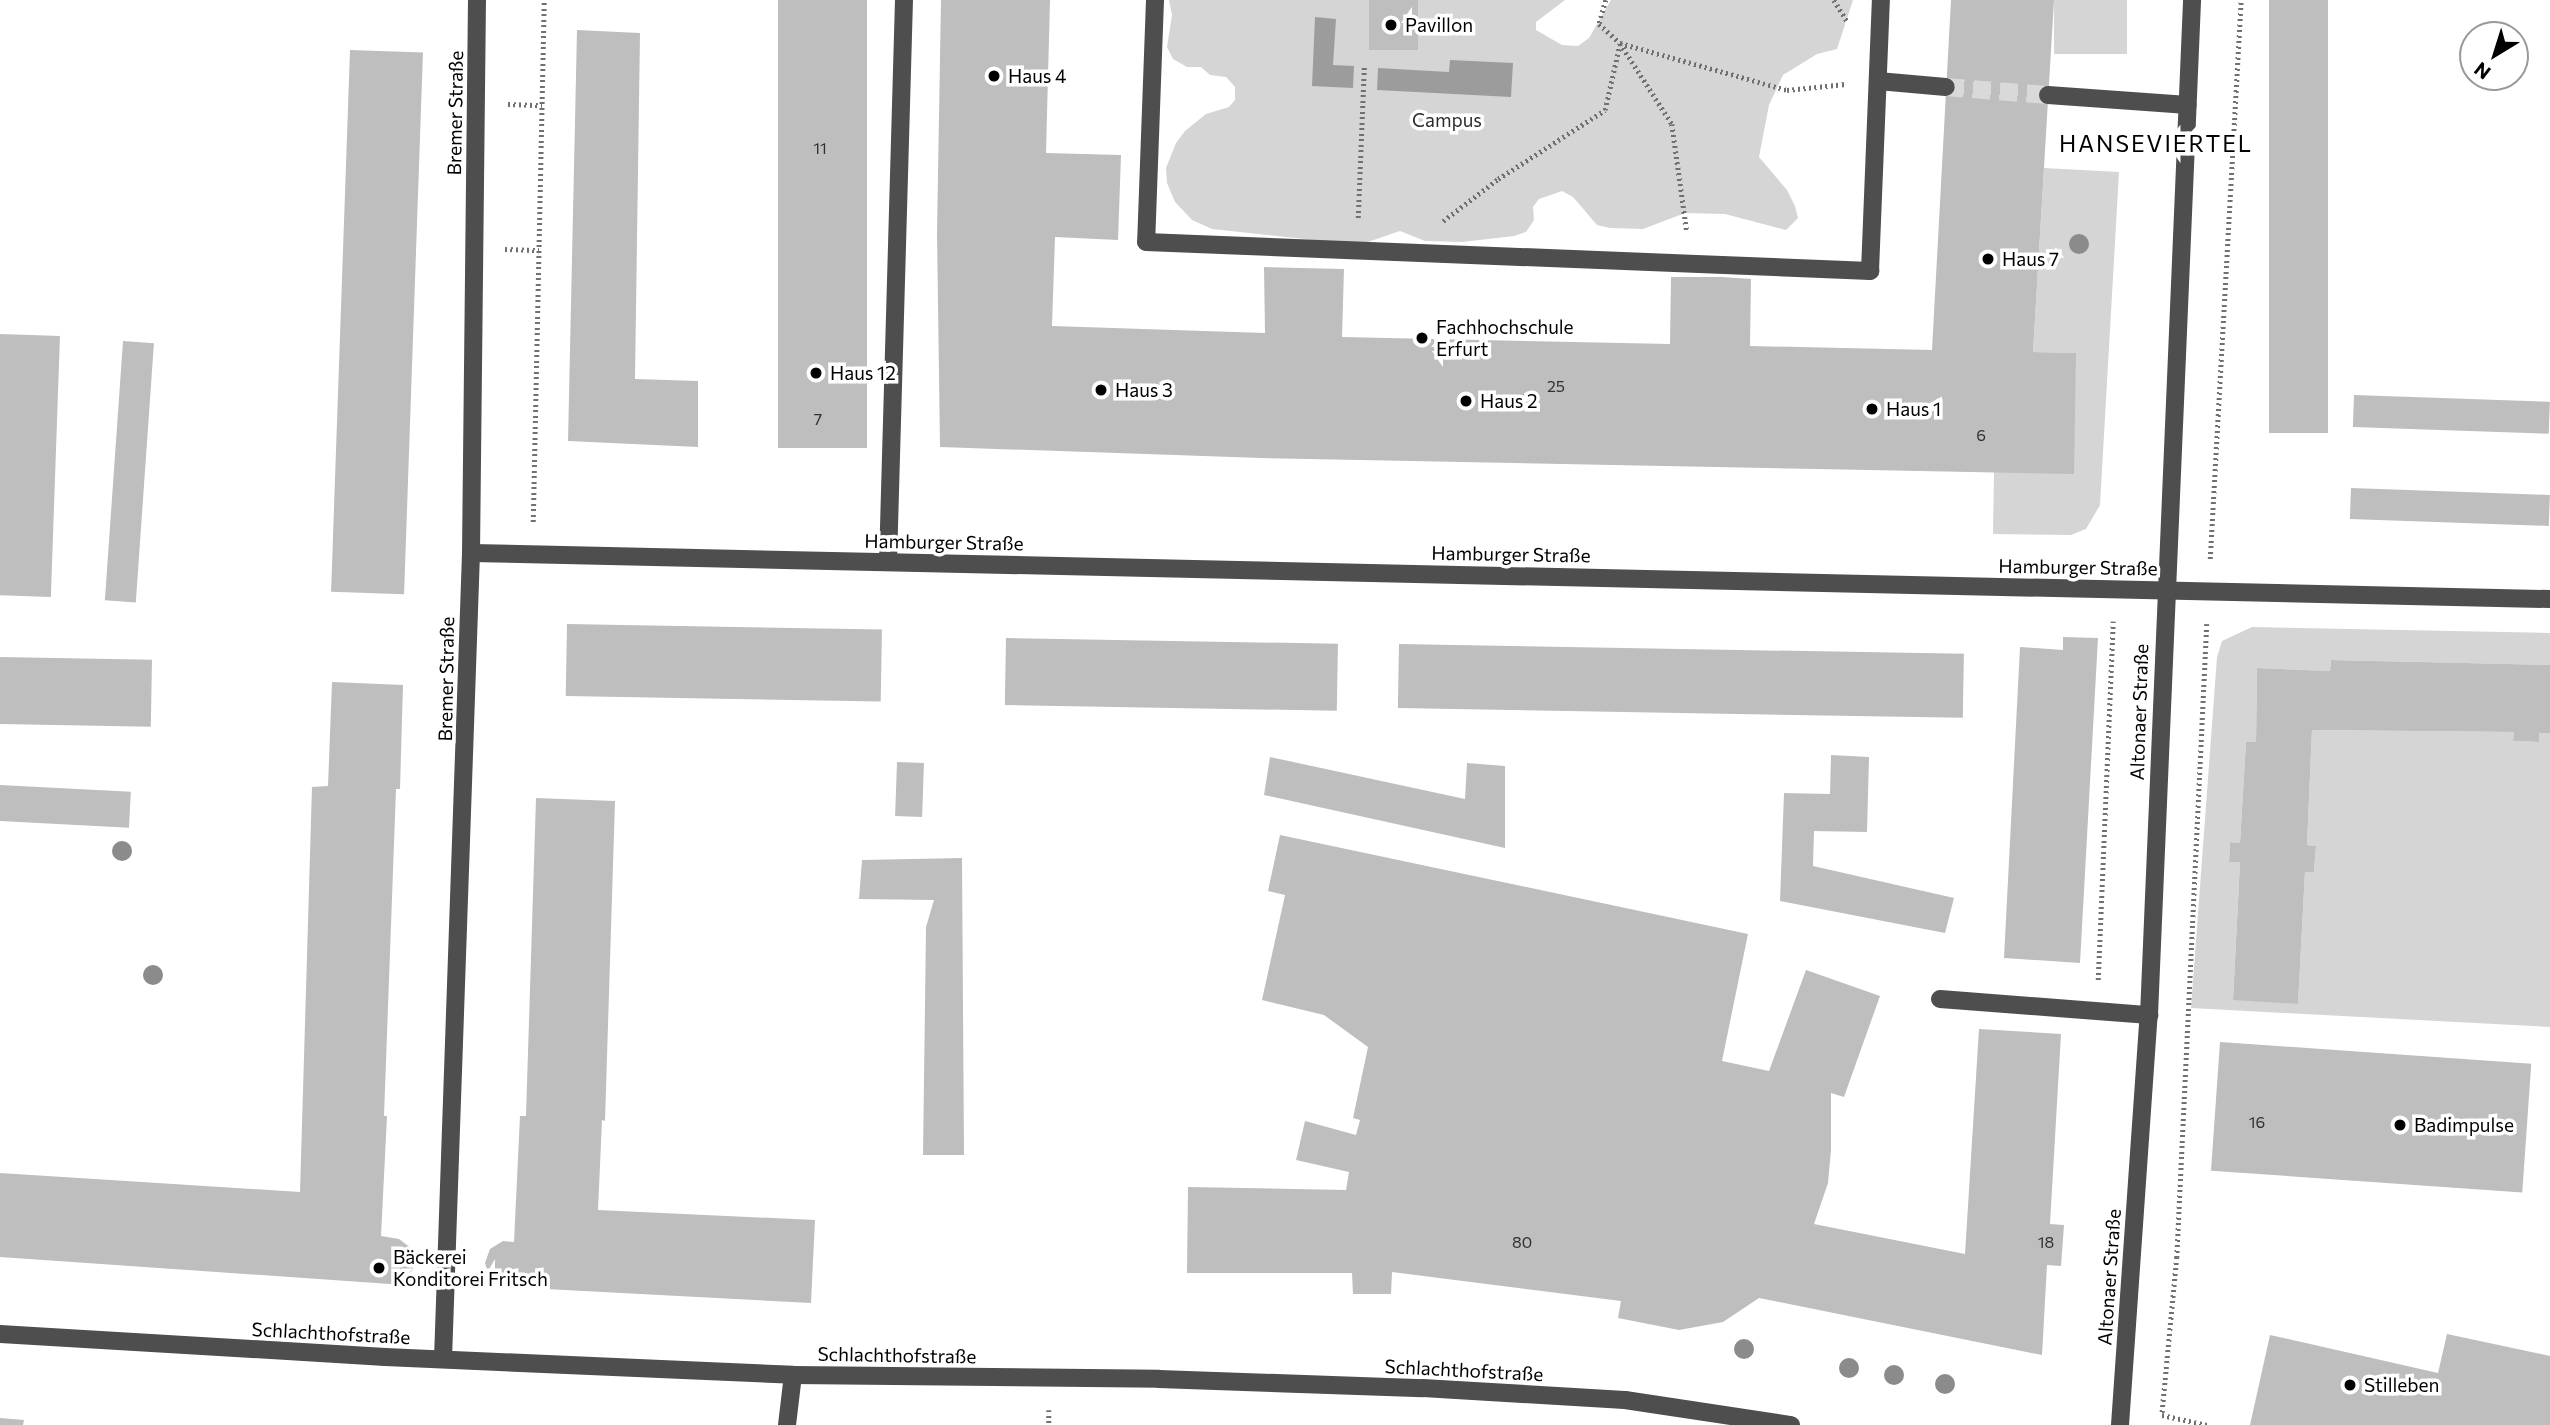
<!DOCTYPE html>
<html>
<head>
<meta charset="utf-8">
<style>
	body { margin:0 }
	#map { position:relative; width:2550px; height:1425px; overflow:hidden; background:#fff; font-family:Commissioner,sans-serif }
	div>[style] { position:absolute }
	[style*='--x'] { left:calc(var(--x)*1px); top:calc(var(--y)*1px); width:calc(var(--w)*1px); rotate:calc(var(--a)*1deg) }
	.green>* { inset:0; background:#d5d5d5; transform-origin:0 0 }
	.water>* { inset:0; background:#9c9c9c }
	.building>* { inset:0; background:#bebebe; transform-origin:0 0 }
	.minor-tunnel>* { height:18px; margin-top:-9px; transform-origin:0; background:repeating-linear-gradient(90deg,#d9d9d9 0 18px,transparent 0 27px) }
	.path>* { height:4.5px; margin-top:-2.25px; transform-origin:0; background:repeating-linear-gradient(90deg,#707070 0 2px,transparent 0 5.5px) }
	.minor>* { height:18px; margin:-9px; padding:0 9px; transform-origin:9px; border-radius:9px; background:#4e4e4e }
	.trees>* { width:20px; height:20px; margin:-10px; border-radius:50%; background:#8b8b8b }
	.dots>* { width:19px; height:19px; translate:-50% -50%; box-sizing:border-box; border:4px solid #fff; border-radius:50% }
	span { translate:-50% -50%; white-space:nowrap; text-align:center; line-height:1.15; -webkit-text-stroke:7px #fff; paint-order:stroke }
	.number-label { font-size:16px; color:#303030 }
	.number-label span { -webkit-text-stroke-width:0 }
	.poi-label { font-size:19px; color:#000 }
	.left { translate:0 -50%; text-align:left }
	.street-label { font-size:19px; color:#000 }
	.park-label { font-size:19px; color:#2c2c2c }
	.quarter-label { font-size:23px; color:#000; letter-spacing:2px }
	.north { position:absolute; left:2459px; top:21px; width:70px; height:70px; box-sizing:border-box; background:#fff; border:2px solid #999; border-radius:50%; rotate:218deg; font-size:19px; font-weight:700; line-height:28px; text-align:center; color:#000 }
	.north::after { content:''; display:block; margin:auto; width:24px; height:32px; background:#000; clip-path:polygon(50% 0,100% 100%,50% 72%,0 100%) }
</style>
</head>
<body>
<div id="map">
	<div class="green">
		<div style="clip-path:polygon(1169px 0,1565px 0,1536px 22px,1536px 30px,1562px 45px,1578px 46px,1589px 38px,1611px 0,1853px 0,1837px 49px,1817px 54px,1783px 75px,1769px 105px,1759px 157px,1787px 190px,1795px 206px,1798px 218px,1786px 230px,1725px 214px,1685px 213px,1643px 229px,1610px 228px,1597px 225px,1573px 197px,1562px 191px,1539px 199px,1533px 207px,1534px 220px,1526px 232px,1514px 236px,1462px 242px,1425px 241px,1400px 231px,1359px 245px,1212px 229px,1192px 220px,1175px 202px,1167px 183px,1166px 168px,1176px 143px,1185px 131px,1206px 114px,1229px 107px,1235px 100px,1235px 87px,1226px 77px,1210px 75px,1201px 67px,1187px 67px,1173px 59px,1167px 47px,1172px 15px)"></div>
		<div style="left:2054px;top:0;width:73px;height:54px"></div>
		<div style="clip-path:polygon(2044px 168px,2119px 172px,2100px 505px,2086px 529px,2071px 535px,1993px 534px,1994px 472px,2075px 353px,2033px 352px)"></div>
		<div style="clip-path:polygon(2252px 627px,2550px 633px,2550px 665px,2331px 660px,2330px 671px,2257px 668px,2256px 742px,2246px 742px,2240px 843px,2230px 842px,2229px 861px,2240px 862px,2233px 999px,2298px 1004px,2305px 872px,2314px 872px,2316px 846px,2307px 845px,2312px 730px,2514px 732px,2513px 741px,2538px 742px,2539px 733px,2550px 733px,2550px 1027px,2191px 1008px,2217px 657px,2222px 641px)"></div>
	</div>
	<div class="water">
		<div style="clip-path:polygon(1315px 17px,1336px 19px,1333px 65px,1354px 66px,1353px 88px,1312px 86px)"></div>
		<div style="clip-path:polygon(1450px 60px,1513px 63px,1511px 97px,1377px 90px,1378px 68px,1449px 72px)"></div>
	</div>
	<div class="building">
		<div style="left:778px;top:0;width:89px;height:448px"></div>
		<div style="clip-path:polygon(941px 0,1050px 0,1046px 153px,1121px 155px,1118px 240px,1055px 237px,1052px 326px,1265px 333px,1264px 267px,1344px 269px,1342px 337px,1670px 344px,1671px 277px,1721px 277px,1751px 279px,1750px 346px,1932px 350px,1951px 0,2054px 0,2033px 352px,2076px 353px,2074px 474px,1261px 458px,940px 447px,937px 232px)"></div>
		<div style="left:1369px;top:0;width:49px;height:50px"></div>
		<div style="left:2269px;top:0;width:59px;height:433px"></div>
		<div style="clip-path:polygon(577px 30px,640px 33px,635px 379px,698px 381px,698px 447px,568px 441px)"></div>
		<div style="left:350px;top:50px;width:73px;height:542px;rotate:2deg"></div>
		<div style="left:0;top:334px;width:60px;height:261px;rotate:2deg"></div>
		<div style="left:123px;top:341px;width:31px;height:260px;rotate:4deg"></div>
		<div style="left:2354px;top:395px;width:196px;height:32px;rotate:2deg"></div>
		<div style="left:2351px;top:488px;width:199px;height:31px;rotate:2deg"></div>
		<div style="left:567px;top:624px;width:315px;height:72px;rotate:1deg"></div>
		<div style="clip-path:polygon(2063px 637px,2098px 638px,2080px 963px,2004px 958px,2020px 647px,2063px 650px)"></div>
		<div style="left:1006px;top:638px;width:332px;height:67px;rotate:1deg"></div>
		<div style="left:1399px;top:644px;width:565px;height:64px;rotate:1deg"></div>
		<div style="left:0;top:657px;width:152px;height:67px;rotate:1deg"></div>
		<div style="clip-path:polygon(2331px 660px,2550px 665px,2550px 733px,2539px 733px,2539px 742px,2513px 741px,2514px 732px,2312px 730px,2307px 845px,2316px 846px,2314px 872px,2305px 872px,2298px 1004px,2233px 1000px,2240px 862px,2229px 862px,2230px 842px,2240px 843px,2246px 742px,2256px 742px,2257px 668px,2330px 671px)"></div>
		<div style="clip-path:polygon(332px 682px,403px 685px,400px 789px,396px 789px,384px 1116px,387px 1116px,381px 1236px,399px 1239px,411px 1248px,413px 1269px,404px 1281px,390px 1284px,0 1257px,0 1173px,300px 1192px,312px 787px,328px 786px)"></div>
		<div style="clip-path:polygon(1831px 755px,1869px 757px,1867px 832px,1814px 831px,1813px 866px,1954px 898px,1945px 933px,1780px 901px,1784px 793px,1830px 794px)"></div>
		<div style="clip-path:polygon(1270px 757px,1465px 799px,1467px 763px,1505px 766px,1505px 848px,1264px 795px)"></div>
		<div style="left:897px;top:762px;width:27px;height:54px;rotate:2deg"></div>
		<div style="left:0;top:785px;width:131px;height:36px;rotate:3deg"></div>
		<div style="clip-path:polygon(536px 798px,615px 801px,605px 1121px,602px 1120px,598px 1210px,815px 1220px,811px 1303px,508px 1287px,500px 1286px,489px 1276px,485px 1263px,490px 1249px,503px 1241px,514px 1242px,520px 1116px,526px 1116px)"></div>
		<div style="clip-path:polygon(1280px 835px,1748px 934px,1722px 1061px,1769px 1071px,1806px 970px,1880px 996px,1844px 1097px,1831px 1093px,1831px 1150px,1828px 1183px,1814px 1224px,1965px 1254px,1979px 1029px,2061px 1034px,2050px 1224px,2064px 1225px,2061px 1266px,2047px 1265px,2042px 1355px,1759px 1298px,1723px 1322px,1679px 1330px,1618px 1318px,1621px 1301px,1392px 1272px,1391px 1294px,1353px 1294px,1352px 1273px,1187px 1273px,1188px 1187px,1346px 1190px,1349px 1172px,1296px 1160px,1305px 1121px,1356px 1135px,1360px 1120px,1353px 1118px,1368px 1047px,1324px 1015px,1262px 1000px,1285px 895px,1268px 891px)"></div>
		<div style="clip-path:polygon(962px 858px,964px 1155px,923px 1155px,926px 927px,934px 900px,859px 899px,862px 860px)"></div>
		<div style="left:2220px;top:1042px;width:312px;height:129px;rotate:4deg"></div>
		<div style="clip-path:polygon(2447px 1334px,2550px 1356px,2550px 1425px,2250px 1425px,2270px 1335px,2438px 1373px)"></div>
		<div style="clip-path:polygon(0 1418px,24px 1420px,23px 1425px,0 1425px)"></div>
	</div>
	<div class="minor-tunnel">
		<div style="--x:1946;--y:87;--w:102;--a:4.5"></div>
	</div>
	<div class="path">
		<div style="--x:1606;--y:0;--w:25;--a:106"></div>
		<div style="--x:1599;--y:24;--w:28;--a:42"></div>
		<div style="--x:1620;--y:43;--w:96;--a:57.3"></div>
		<div style="--x:1672;--y:124;--w:109;--a:82.1"></div>
		<div style="--x:1834;--y:0;--w:25;--a:58"></div>
		<div style="--x:508;--y:104;--w:34;--a:2"></div>
		<div style="--x:1358;--y:218;--w:151;--a:-87.7"></div>
		<div style="--x:1443;--y:221;--w:69;--a:-37.4"></div>
		<div style="--x:1498;--y:179;--w:127;--a:-32.8"></div>
		<div style="--x:1605;--y:110;--w:69;--a:-77.4"></div>
		<div style="--x:1620;--y:43;--w:173;--a:15.7"></div>
		<div style="--x:1787;--y:90;--w:59;--a:-5.8"></div>
		<div style="--x:505;--y:249;--w:34;--a:2"></div>
		<div style="--x:533;--y:522;--w:522;--a:-88.79"></div>
		<div style="--x:2210;--y:559;--w:560;--a:-86.83"></div>
		<div style="--x:2207;--y:624;--w:634;--a:92.71"></div>
		<div style="--x:2177;--y:1257;--w:159;--a:95.4"></div>
		<div style="--x:2162;--y:1415;--w:46;--a:12.5"></div>
		<div style="--x:2098;--y:980;--w:359;--a:-87.6"></div>
		<div style="--x:1049;--y:1410;--w:15;--a:90"></div>
	</div>
	<div class="minor">
		<div style="--x:1155;--y:0;--w:242;--a:92.1"></div>
		<div style="--x:1146;--y:242;--w:725;--a:2.29"></div>
		<div style="--x:1870;--y:271;--w:271;--a:-87.7"></div>
		<div style="--x:1878;--y:81;--w:68;--a:5"></div>
		<div style="--x:2048;--y:95;--w:140;--a:4.1"></div>
		<div style="--x:471;--y:553;--w:2080;--a:1.27"></div>
		<div style="--x:888;--y:562;--w:562;--a:-88.37"></div>
		<div style="--x:1940;--y:999;--w:210;--a:4.4"></div>
		<div style="--x:0;--y:1334;--w:386;--a:3.4"></div>
		<div style="--x:385;--y:1357;--w:408;--a:2.5"></div>
		<div style="--x:793;--y:1375;--w:366;--a:0.6"></div>
		<div style="--x:1159;--y:1379;--w:264;--a:2"></div>
		<div style="--x:1423;--y:1388;--w:202;--a:3.4"></div>
		<div style="--x:1625;--y:1400;--w:168;--a:8.6"></div>
		<div style="--x:443;--y:1359;--w:806;--a:-88.01"></div>
		<div style="--x:471;--y:553;--w:553;--a:-89.38"></div>
		<div style="--x:787;--y:1425;--w:50;--a:-83.2"></div>
		<div style="--x:2120;--y:1425;--w:411;--a:-86"></div>
		<div style="--x:2149;--y:1015;--w:1016;--a:-87.57"></div>
	</div>
	<div class="trees">
		<div style="left:2079px;top:244px"></div>
		<div style="left:122px;top:851px"></div>
		<div style="left:153px;top:975px"></div>
		<div style="left:1744px;top:1349px"></div>
		<div style="left:1849px;top:1368px"></div>
		<div style="left:1894px;top:1375px"></div>
		<div style="left:1945px;top:1384px"></div>
	</div>
	<div class="dots">
		<div style="left:1391px;top:25px;background:#000"></div>
		<div style="left:994px;top:76px;background:#000"></div>
		<div style="left:1988px;top:259px;background:#000"></div>
		<div style="left:1422px;top:338px;background:#000"></div>
		<div style="left:816px;top:373px;background:#000"></div>
		<div style="left:1101px;top:390px;background:#000"></div>
		<div style="left:1466px;top:401px;background:#000"></div>
		<div style="left:1872px;top:409px;background:#000"></div>
		<div style="left:2400px;top:1125px;background:#000"></div>
		<div style="left:379px;top:1268px;background:#000"></div>
		<div style="left:2350px;top:1385px;background:#000"></div>
	</div>
	<div class="number-label">
		<span style="left:820px;top:148px">11</span>
		<span style="left:1556px;top:386px">25</span>
		<span style="left:818px;top:419px">7</span>
		<span style="left:1981px;top:435px">6</span>
		<span style="left:2257px;top:1122px">16</span>
		<span style="left:1522px;top:1242px">80</span>
		<span style="left:2046px;top:1242px">18</span>
	</div>
	<div class="poi-label">
		<span class="left" style="left:1405px;top:25px">Pavillon</span>
		<span class="left" style="left:1008px;top:76px">Haus 4</span>
		<span class="left" style="left:2002px;top:259px">Haus 7</span>
		<span class="left" style="left:1436px;top:338px">Fachhochschule<br>Erfurt</span>
		<span class="left" style="left:830px;top:373px">Haus 12</span>
		<span class="left" style="left:1115px;top:390px">Haus 3</span>
		<span class="left" style="left:1480px;top:401px">Haus 2</span>
		<span class="left" style="left:1886px;top:409px">Haus 1</span>
		<span class="left" style="left:2414px;top:1125px">Badimpulse</span>
		<span class="left" style="left:393px;top:1268px">Bäckerei<br>Konditorei Fritsch</span>
		<span class="left" style="left:2364px;top:1385px">Stilleben</span>
	</div>
	<div class="street-label">
		<span style="left:455px;top:113px;rotate:-89deg">Bremer Straße</span>
		<span style="left:944px;top:542px;rotate:1deg">Hamburger Straße</span>
		<span style="left:1511px;top:554px;rotate:1deg">Hamburger Straße</span>
		<span style="left:2078px;top:567px;rotate:1deg">Hamburger Straße</span>
		<span style="left:446px;top:679px;rotate:-89deg">Bremer Straße</span>
		<span style="left:2139px;top:712px;rotate:-88deg">Altonaer Straße</span>
		<span style="left:2109px;top:1277px;rotate:-86deg">Altonaer Straße</span>
		<span style="left:331px;top:1333px;rotate:3deg">Schlachthofstraße</span>
		<span style="left:897px;top:1355px;rotate:1deg">Schlachthofstraße</span>
		<span style="left:1464px;top:1370px;rotate:3deg">Schlachthofstraße</span>
	</div>
	<div class="park-label">
		<span style="left:1447px;top:120px">Campus</span>
	</div>
	<div class="quarter-label">
		<span style="left:2156px;top:143px">HANSEVIERTEL</span>
	</div>
	<div class="north">N</div>
</div>
</body>
</html>
